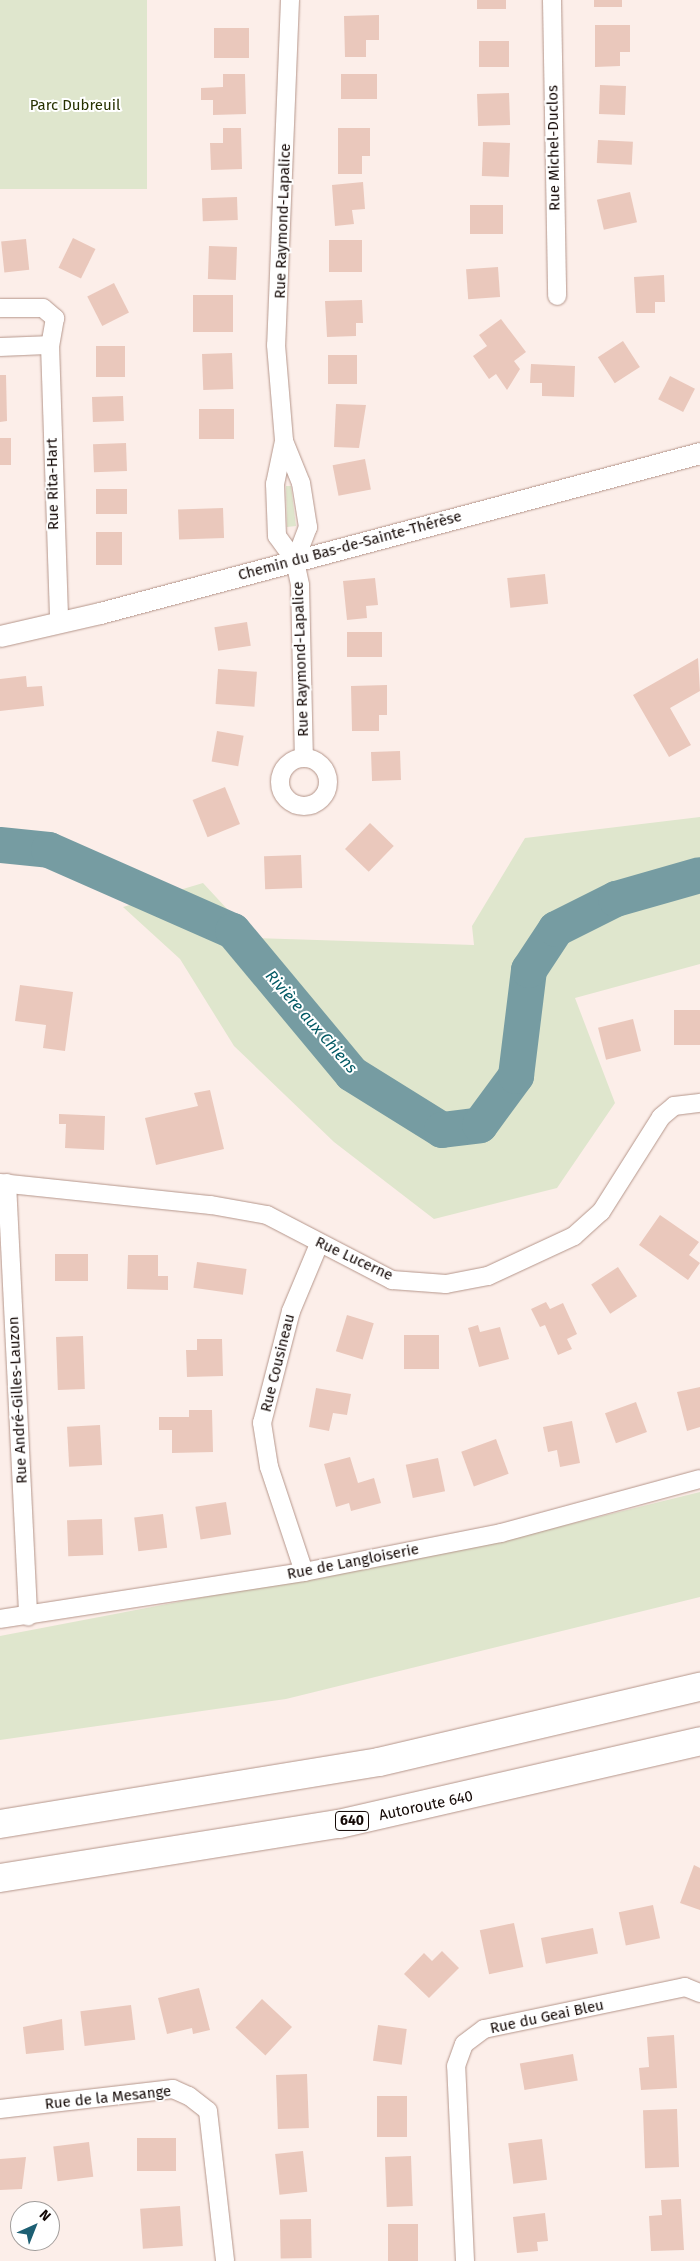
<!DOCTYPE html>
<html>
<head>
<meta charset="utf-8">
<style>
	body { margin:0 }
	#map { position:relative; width:700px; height:2261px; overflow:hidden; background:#fceee9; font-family:"Fira Sans",sans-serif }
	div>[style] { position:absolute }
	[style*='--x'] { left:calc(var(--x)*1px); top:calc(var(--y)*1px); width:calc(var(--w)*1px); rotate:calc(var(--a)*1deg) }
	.green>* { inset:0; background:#dfe6cd; transform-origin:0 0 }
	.river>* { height:36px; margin:-18px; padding:0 18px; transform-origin:18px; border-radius:18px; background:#769ca2 }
	.building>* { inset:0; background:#eac8bc; transform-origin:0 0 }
	.roads { filter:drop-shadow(0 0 1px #b5968b) drop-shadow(0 0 1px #b5968b) }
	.minor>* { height:18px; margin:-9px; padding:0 9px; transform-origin:9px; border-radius:9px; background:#fff }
	.minor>.ring { margin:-9px; padding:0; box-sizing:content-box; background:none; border:18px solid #fff; border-radius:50% }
	.tertiary>* { height:21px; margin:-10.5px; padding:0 10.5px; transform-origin:10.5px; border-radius:10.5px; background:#fff }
	.motorway>* { height:28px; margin:-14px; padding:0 14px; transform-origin:14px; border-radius:14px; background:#fff }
	span { translate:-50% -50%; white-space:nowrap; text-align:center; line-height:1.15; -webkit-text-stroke:4px #fff; paint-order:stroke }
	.shield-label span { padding:1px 4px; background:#fff; border:1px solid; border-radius:4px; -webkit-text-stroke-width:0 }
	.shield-label { font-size:14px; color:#140906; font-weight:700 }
	.park-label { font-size:15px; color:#273100 }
	.street-label { font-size:15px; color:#140906 }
	.water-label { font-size:16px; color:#025964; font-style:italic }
	.north { position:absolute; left:10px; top:2201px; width:50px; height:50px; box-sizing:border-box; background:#fff; border:1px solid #a19d9b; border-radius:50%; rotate:44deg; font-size:14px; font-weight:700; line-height:20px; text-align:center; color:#140906 }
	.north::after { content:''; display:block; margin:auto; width:18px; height:22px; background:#1d5f73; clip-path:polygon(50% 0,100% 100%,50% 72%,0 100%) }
</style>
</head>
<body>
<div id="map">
	<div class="green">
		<div style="left:0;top:0;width:147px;height:189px"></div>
		<div style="clip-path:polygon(291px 486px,296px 526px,287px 527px,286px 486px)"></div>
		<div style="clip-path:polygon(700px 817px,700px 964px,575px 998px,615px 1103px,557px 1188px,434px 1219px,334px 1142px,234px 1046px,180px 959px,123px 907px,203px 883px,254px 938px,474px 945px,472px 926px,525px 838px)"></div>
		<div style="clip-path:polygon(700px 1492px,700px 1597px,286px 1699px,0 1740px,0 1636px,513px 1538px)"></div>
	</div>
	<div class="river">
		<div style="--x:0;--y:845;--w:49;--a:5.8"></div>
		<div style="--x:49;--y:850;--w:201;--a:23.8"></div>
		<div style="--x:233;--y:931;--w:186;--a:50.2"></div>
		<div style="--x:352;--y:1074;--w:106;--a:31.9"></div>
		<div style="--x:442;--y:1130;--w:38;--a:-7"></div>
		<div style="--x:480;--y:1125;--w:61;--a:-53.7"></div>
		<div style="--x:516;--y:1076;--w:107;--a:-83"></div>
		<div style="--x:529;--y:970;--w:49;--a:-56.6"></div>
		<div style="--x:556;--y:929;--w:67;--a:-26.6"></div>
		<div style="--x:616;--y:899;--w:87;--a:-15.9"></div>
	</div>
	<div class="building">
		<div style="left:477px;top:0;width:29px;height:9px"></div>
		<div style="left:594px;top:0;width:28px;height:7px"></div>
		<div style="clip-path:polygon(379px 15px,379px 40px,366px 40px,366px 57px,345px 57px,344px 16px)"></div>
		<div style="clip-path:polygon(595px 25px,630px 25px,630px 52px,620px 52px,620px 66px,595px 67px)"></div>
		<div style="left:214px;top:28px;width:35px;height:30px"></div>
		<div style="left:479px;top:41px;width:30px;height:26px"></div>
		<div style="clip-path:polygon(223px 74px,245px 74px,246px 114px,213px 115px,213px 100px,201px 100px,201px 88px,223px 87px)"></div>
		<div style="left:341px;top:74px;width:36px;height:25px"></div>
		<div style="left:600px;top:85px;width:26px;height:29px;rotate:2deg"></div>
		<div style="left:509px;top:93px;width:32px;height:32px;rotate:88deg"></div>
		<div style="clip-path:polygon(223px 128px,241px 128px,242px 169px,211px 170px,210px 143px,223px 143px)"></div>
		<div style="clip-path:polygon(338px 128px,370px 128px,370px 156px,362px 156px,362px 174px,338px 174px)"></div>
		<div style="left:598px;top:140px;width:35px;height:23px;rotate:3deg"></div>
		<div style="left:483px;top:142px;width:27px;height:34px;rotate:2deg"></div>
		<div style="clip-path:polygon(363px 182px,365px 209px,352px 210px,354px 224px,335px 226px,332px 185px)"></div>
		<div style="left:630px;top:192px;width:31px;height:34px;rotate:77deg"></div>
		<div style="left:237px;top:197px;width:23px;height:35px;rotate:88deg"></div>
		<div style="left:470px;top:205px;width:33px;height:29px"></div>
		<div style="left:73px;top:238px;width:25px;height:33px;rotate:26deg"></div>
		<div style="left:26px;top:239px;width:31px;height:25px;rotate:84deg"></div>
		<div style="left:362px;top:240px;width:32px;height:33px;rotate:90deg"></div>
		<div style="left:209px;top:246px;width:28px;height:33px;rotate:2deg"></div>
		<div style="left:498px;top:267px;width:30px;height:32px;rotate:86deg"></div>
		<div style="clip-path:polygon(664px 275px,665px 302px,655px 302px,655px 313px,636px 313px,634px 277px)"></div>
		<div style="left:114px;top:283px;width:33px;height:30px;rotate:63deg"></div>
		<div style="left:193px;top:295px;width:40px;height:37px"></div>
		<div style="clip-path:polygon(362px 300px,363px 323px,356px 323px,356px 336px,327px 337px,325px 301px)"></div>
		<div style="clip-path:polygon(501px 319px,526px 352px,514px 361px,520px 369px,507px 390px,496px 374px,489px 379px,473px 356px,487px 346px,479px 335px)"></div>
		<div style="left:623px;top:341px;width:31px;height:30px;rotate:57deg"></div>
		<div style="left:125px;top:346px;width:31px;height:29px;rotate:90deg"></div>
		<div style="left:232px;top:353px;width:36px;height:30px;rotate:88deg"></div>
		<div style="left:328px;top:355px;width:29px;height:29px"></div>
		<div style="clip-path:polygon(531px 364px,575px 366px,574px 397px,542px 396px,542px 383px,530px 383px)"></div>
		<div style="clip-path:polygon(0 375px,6px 375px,7px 421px,0 422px)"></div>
		<div style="left:670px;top:376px;width:28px;height:26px;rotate:27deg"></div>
		<div style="left:123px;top:396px;width:25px;height:31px;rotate:88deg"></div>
		<div style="clip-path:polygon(336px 404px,366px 405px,359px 448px,334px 447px)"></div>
		<div style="left:199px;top:409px;width:35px;height:30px"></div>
		<div style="left:0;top:438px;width:11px;height:27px"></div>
		<div style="left:126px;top:443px;width:28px;height:33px;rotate:88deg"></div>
		<div style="left:365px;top:459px;width:31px;height:33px;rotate:79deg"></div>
		<div style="left:96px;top:489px;width:31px;height:25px"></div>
		<div style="left:223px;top:508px;width:30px;height:45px;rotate:88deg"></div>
		<div style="left:96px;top:532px;width:26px;height:33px"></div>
		<div style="left:545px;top:574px;width:30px;height:38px;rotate:84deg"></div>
		<div style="clip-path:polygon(375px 578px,378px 605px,366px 606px,367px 618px,347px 620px,343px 581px)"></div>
		<div style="left:247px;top:622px;width:24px;height:33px;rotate:81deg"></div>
		<div style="left:347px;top:632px;width:35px;height:25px"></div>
		<div style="clip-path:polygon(698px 658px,700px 691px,670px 708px,691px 745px,669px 757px,633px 695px)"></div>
		<div style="left:218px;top:669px;width:39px;height:35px;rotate:4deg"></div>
		<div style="clip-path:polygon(26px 676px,27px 687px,42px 686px,44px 706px,0 711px,0 679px)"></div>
		<div style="clip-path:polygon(387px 685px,387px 715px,379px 715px,379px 731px,352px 731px,351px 686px)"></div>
		<div style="left:217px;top:731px;width:27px;height:31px;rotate:10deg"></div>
		<div style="left:400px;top:751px;width:29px;height:29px;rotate:88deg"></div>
		<div style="left:225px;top:787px;width:40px;height:35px;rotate:68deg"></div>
		<div style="left:370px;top:823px;width:33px;height:36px;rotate:44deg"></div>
		<div style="left:301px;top:855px;width:33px;height:37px;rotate:88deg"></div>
		<div style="clip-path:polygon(20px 985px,73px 992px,65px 1051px,43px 1048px,46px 1025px,15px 1021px)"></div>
		<div style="left:700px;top:1010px;width:35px;height:26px;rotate:90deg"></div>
		<div style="left:633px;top:1019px;width:33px;height:36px;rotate:76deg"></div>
		<div style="clip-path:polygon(210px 1090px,224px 1149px,156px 1165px,145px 1118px,198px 1106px,194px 1093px)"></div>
		<div style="clip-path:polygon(59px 1114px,105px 1116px,104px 1150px,65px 1148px,66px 1124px,59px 1124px)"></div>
		<div style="clip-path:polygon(660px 1215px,699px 1242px,689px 1255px,700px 1263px,688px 1280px,639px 1245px)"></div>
		<div style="left:55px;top:1254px;width:33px;height:27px"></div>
		<div style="clip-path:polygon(128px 1255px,158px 1255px,158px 1276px,168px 1276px,168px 1290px,127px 1289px)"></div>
		<div style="left:197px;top:1262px;width:50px;height:26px;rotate:8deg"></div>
		<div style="left:618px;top:1267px;width:35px;height:32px;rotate:57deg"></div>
		<div style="clip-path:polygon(546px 1302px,550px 1309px,563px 1303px,577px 1334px,567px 1339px,572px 1349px,558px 1355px,545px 1325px,540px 1327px,531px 1309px)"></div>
		<div style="left:347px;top:1315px;width:28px;height:38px;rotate:17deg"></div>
		<div style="clip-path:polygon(478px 1325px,480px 1332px,500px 1327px,509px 1359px,479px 1367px,468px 1328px)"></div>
		<div style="left:404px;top:1335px;width:35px;height:34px"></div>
		<div style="left:83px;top:1336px;width:53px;height:27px;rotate:88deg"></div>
		<div style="clip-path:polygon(197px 1339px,222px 1339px,223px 1376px,187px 1377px,186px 1350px,197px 1350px)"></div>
		<div style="clip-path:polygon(700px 1387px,700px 1427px,687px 1431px,677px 1392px)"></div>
		<div style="clip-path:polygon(316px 1388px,351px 1394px,347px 1415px,333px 1413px,329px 1431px,309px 1427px)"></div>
		<div style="left:636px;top:1402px;width:32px;height:33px;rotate:70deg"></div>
		<div style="clip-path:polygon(189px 1410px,212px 1410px,213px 1452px,172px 1453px,172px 1430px,159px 1430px,159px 1417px,189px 1417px)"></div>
		<div style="clip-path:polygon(572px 1421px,580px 1463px,560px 1467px,557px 1450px,548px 1452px,543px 1427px)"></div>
		<div style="left:100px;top:1425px;width:40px;height:33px;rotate:87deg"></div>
		<div style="left:496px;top:1439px;width:37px;height:37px;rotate:70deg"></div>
		<div style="clip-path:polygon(350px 1457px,358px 1483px,374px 1478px,381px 1503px,351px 1511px,349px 1503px,336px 1507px,324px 1464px)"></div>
		<div style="left:438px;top:1458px;width:34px;height:33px;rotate:78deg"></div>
		<div style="left:226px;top:1502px;width:33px;height:31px;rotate:81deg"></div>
		<div style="left:163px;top:1514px;width:34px;height:29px;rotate:83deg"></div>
		<div style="left:102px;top:1519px;width:36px;height:35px;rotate:88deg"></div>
		<div style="clip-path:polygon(694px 1865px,700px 1868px,700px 1910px,680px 1903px)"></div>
		<div style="left:653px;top:1905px;width:34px;height:35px;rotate:78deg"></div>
		<div style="left:514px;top:1923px;width:45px;height:35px;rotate:78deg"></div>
		<div style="left:593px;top:1928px;width:26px;height:53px;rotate:79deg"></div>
		<div style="clip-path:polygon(442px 1951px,459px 1968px,429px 1998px,404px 1974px,424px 1953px,432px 1961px)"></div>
		<div style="clip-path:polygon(199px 1988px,210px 2030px,193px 2034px,192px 2028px,167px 2034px,158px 1998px)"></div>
		<div style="left:262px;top:1999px;width:41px;height:39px;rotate:43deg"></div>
		<div style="left:131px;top:2005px;width:35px;height:51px;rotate:83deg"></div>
		<div style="clip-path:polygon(62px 2019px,64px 2050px,26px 2054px,23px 2027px)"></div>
		<div style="left:378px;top:2025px;width:29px;height:36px;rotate:8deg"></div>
		<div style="clip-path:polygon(674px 2035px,677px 2088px,641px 2090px,639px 2068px,649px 2067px,647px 2037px)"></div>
		<div style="left:573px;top:2054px;width:27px;height:54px;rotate:80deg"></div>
		<div style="left:307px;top:2074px;width:54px;height:31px;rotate:88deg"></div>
		<div style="left:377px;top:2096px;width:30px;height:41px"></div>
		<div style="left:677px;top:2109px;width:58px;height:34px;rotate:88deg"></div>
		<div style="left:137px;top:2138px;width:39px;height:33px"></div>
		<div style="left:542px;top:2139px;width:41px;height:34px;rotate:83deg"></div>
		<div style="left:89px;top:2142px;width:35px;height:36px;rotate:83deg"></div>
		<div style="left:303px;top:2151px;width:41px;height:28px;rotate:84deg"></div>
		<div style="left:411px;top:2156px;width:50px;height:26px;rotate:88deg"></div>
		<div style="clip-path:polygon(26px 2157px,22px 2189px,0 2190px,0 2159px)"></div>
		<div style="clip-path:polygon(681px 2199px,684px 2250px,651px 2251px,649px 2216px,662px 2215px,661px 2200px)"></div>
		<div style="left:180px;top:2206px;width:40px;height:40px;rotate:86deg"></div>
		<div style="clip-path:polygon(545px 2213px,548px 2241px,537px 2242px,538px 2251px,517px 2253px,513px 2217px)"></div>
		<div style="left:311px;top:2219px;width:39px;height:31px;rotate:89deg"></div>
		<div style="left:418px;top:2224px;width:37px;height:30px;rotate:90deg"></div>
	</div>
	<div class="roads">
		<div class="minor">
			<div style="--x:290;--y:0;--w:345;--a:92.3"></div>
			<div style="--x:276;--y:345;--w:96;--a:85.2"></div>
			<div style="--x:284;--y:441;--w:44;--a:101.8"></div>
			<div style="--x:275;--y:484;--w:52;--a:87.8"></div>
			<div style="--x:277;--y:536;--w:31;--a:54"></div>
			<div style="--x:295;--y:561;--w:25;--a:78"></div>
			<div style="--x:300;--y:585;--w:172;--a:88.7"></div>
			<div style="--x:552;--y:0;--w:296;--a:89"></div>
			<div style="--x:0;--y:308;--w:43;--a:0"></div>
			<div style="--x:43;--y:308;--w:16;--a:40"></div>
			<div style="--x:55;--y:318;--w:27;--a:100"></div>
			<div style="--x:50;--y:345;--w:278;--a:88.1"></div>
			<div style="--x:0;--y:347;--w:50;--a:-2.3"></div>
			<div style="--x:284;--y:441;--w:45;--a:68"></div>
			<div style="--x:301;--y:483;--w:45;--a:81"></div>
			<div style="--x:308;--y:527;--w:36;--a:111"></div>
			<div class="ring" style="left:280px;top:758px;width:30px;height:30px"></div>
			<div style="--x:0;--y:1183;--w:212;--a:6"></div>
			<div style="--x:211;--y:1205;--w:57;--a:10.1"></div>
			<div style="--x:267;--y:1215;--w:141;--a:27.5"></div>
			<div style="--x:392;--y:1280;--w:54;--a:4.2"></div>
			<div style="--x:446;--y:1284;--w:43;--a:-10.8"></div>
			<div style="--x:488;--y:1276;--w:95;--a:-24.9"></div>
			<div style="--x:574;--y:1236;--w:36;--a:-42"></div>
			<div style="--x:601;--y:1212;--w:112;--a:-57.7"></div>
			<div style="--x:661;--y:1117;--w:17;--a:-40"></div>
			<div style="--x:674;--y:1106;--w:26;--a:-7"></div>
			<div style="--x:7;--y:1183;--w:434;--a:87.2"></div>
			<div style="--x:304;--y:1572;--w:111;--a:-108.4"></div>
			<div style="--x:269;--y:1467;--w:45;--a:-99"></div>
			<div style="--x:262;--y:1423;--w:116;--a:-75.5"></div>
			<div style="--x:291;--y:1311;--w:73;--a:-67.3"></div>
			<div style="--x:0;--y:1619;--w:308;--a:-8.8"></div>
			<div style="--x:304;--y:1572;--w:201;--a:-11.2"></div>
			<div style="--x:501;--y:1533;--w:206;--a:-15.2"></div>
			<div style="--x:0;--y:2109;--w:174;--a:-6.6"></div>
			<div style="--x:173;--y:2089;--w:17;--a:24"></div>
			<div style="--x:189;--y:2096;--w:24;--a:38"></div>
			<div style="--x:208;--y:2111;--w:151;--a:83.5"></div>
			<div style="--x:465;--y:2261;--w:195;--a:-92.6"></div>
			<div style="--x:456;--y:2066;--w:23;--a:-70"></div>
			<div style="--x:464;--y:2044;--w:25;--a:-37"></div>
			<div style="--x:484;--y:2029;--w:205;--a:-11.8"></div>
			<div style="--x:685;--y:1987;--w:16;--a:22"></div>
		</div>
		<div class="tertiary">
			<div style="--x:0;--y:636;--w:103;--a:-13"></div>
			<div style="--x:100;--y:613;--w:621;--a:-14.93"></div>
		</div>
		<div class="motorway">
			<div style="--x:0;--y:1824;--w:384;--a:-9.3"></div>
			<div style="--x:379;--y:1762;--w:330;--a:-13.2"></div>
			<div style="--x:0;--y:1878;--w:343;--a:-9.1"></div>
			<div style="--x:339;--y:1824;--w:370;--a:-12.9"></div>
		</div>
	</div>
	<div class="shield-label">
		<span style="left:352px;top:1821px">640</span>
	</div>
	<div class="park-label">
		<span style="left:75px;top:106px">Parc Dubreuil</span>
	</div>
	<div class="street-label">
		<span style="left:554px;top:148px;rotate:-91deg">Rue Michel-Duclos</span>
		<span style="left:283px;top:221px;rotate:-88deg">Rue Raymond-Lapalice</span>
		<span style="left:53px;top:484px;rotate:-91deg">Rue Rita-Hart</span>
		<span style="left:350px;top:546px;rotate:-15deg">Chemin du Bas-de-Sainte-Thérèse</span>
		<span style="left:301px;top:659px;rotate:-92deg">Rue Raymond-Lapalice</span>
		<span style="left:354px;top:1259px;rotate:25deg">Rue Lucerne</span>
		<span style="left:278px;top:1363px;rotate:-76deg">Rue Cousineau</span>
		<span style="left:18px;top:1400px;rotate:-93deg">Rue André-Gilles-Lauzon</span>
		<span style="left:353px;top:1562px;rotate:-11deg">Rue de Langloiserie</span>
		<span style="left:426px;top:1806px;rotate:-12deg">Autoroute 640</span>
		<span style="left:547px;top:2017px;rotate:-12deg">Rue du Geai Bleu</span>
		<span style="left:108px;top:2098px;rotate:-6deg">Rue de la Mesange</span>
	</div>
	<div class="water-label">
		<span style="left:311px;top:1022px;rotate:49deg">Rivière aux Chiens</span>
	</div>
	<div class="north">N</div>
</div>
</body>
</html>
